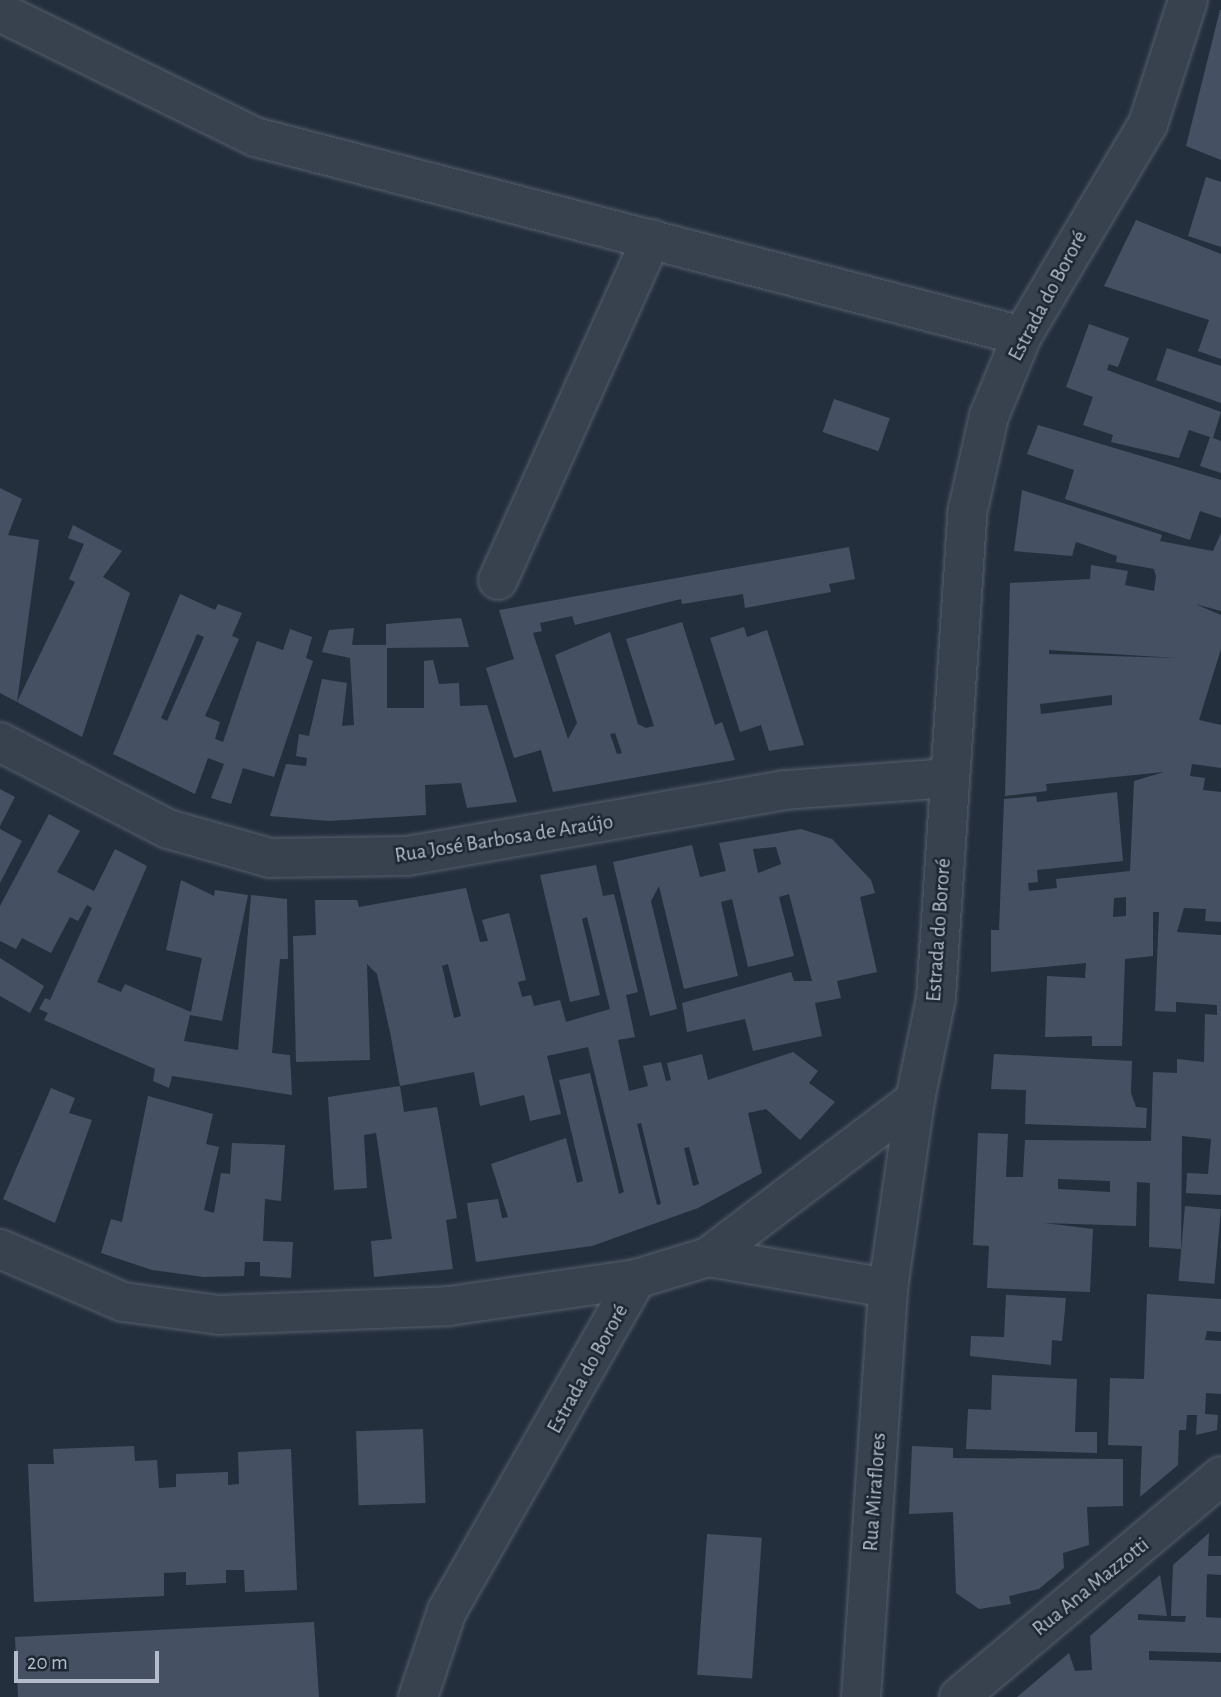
<!DOCTYPE html>
<html>
<head>
<meta charset="utf-8">
<style>
	body { margin:0 }
	#map { position:relative; width:1221px; height:1697px; overflow:hidden; background:#242f3e; font-family:"Alegreya Sans",sans-serif }
	div>[style] { position:absolute }
	[style*='--x'] { left:calc(var(--x)*1px); top:calc(var(--y)*1px); width:calc(var(--w)*1px); rotate:calc(var(--a)*1deg) }
	.building>* { inset:0; background:#455162; transform-origin:0 0 }
	.roads { filter:drop-shadow(0 0 2px #565f6c) drop-shadow(0 0 2px #565f6c) }
	.minor>* { height:38px; margin:-19px; padding:0 19px; transform-origin:19px; border-radius:19px; background:#38414e }
	span { translate:-50% -50%; white-space:nowrap; text-align:center; line-height:1.15; -webkit-text-stroke:5px #1d2633; paint-order:stroke }
	.street-label { font-size:21px; color:#b4bcc9 }
	.scale { position:absolute; left:14px; top:1651px; width:145px; height:32px; box-sizing:border-box; border:4px solid #b4bcc9; border-top:0; padding-left:9px; font-size:21px; line-height:24px; white-space:nowrap; color:#b4bcc9; -webkit-text-stroke:5px #1d2633; paint-order:stroke }
</style>
</head>
<body>
<div id="map">
	<div class="building">
		<div style="clip-path:polygon(1220px 10px,1221px 10px,1221px 160px,1186px 146px)"></div>
		<div style="clip-path:polygon(1206px 177px,1221px 182px,1221px 247px,1188px 236px)"></div>
		<div style="clip-path:polygon(1136px 220px,1221px 254px,1221px 359px,1198px 351px,1209px 320px,1104px 286px)"></div>
		<div style="clip-path:polygon(1089px 324px,1129px 338px,1118px 367px,1109px 364px,1107px 370px,1221px 412px,1213px 438px,1221px 441px,1221px 473px,1200px 466px,1210px 437px,1189px 430px,1179px 458px,1111px 442px,1113px 435px,1083px 425px,1093px 397px,1066px 387px)"></div>
		<div style="clip-path:polygon(1167px 348px,1221px 366px,1221px 403px,1156px 380px)"></div>
		<div style="left:834px;top:399px;width:59px;height:35px;rotate:19deg"></div>
		<div style="clip-path:polygon(1038px 425px,1221px 480px,1221px 518px,1200px 511px,1190px 540px,1065px 499px,1074px 470px,1027px 454px)"></div>
		<div style="clip-path:polygon(0 488px,22px 499px,8px 535px,39px 540px,17px 702px,0 693px)"></div>
		<div style="clip-path:polygon(evenodd,1022px 490px,1162px 535px,1160px 541px,1213px 551px,1221px 533px,1221px 611px,1195px 604px,1221px 615px,1221px 649px,1199px 720px,1221px 725px,1221px 768px,1192px 764px,1190px 776px,1205px 778px,1203px 790px,1221px 792px,1221px 922px,1205px 921px,1206px 909px,1184px 908px,1177px 932px,1221px 935px,1221px 1195px,1186px 1193px,1187px 1173px,1208px 1174px,1211px 1139px,1182px 1136px,1181px 1249px,1149px 1247px,1150px 1183px,1137px 1182px,1136px 1226px,1044px 1223px,1093px 1229px,1090px 1292px,987px 1288px,989px 1246px,973px 1245px,978px 1133px,1008px 1134px,1006px 1177px,1023px 1177px,1025px 1140px,1151px 1141px,1153px 1072px,1177px 1073px,1177px 1059px,1204px 1062px,1205px 1014px,1217px 1015px,1217px 1005px,1176px 1002px,1176px 1012px,1155px 1011px,1159px 912px,1153px 912px,1153px 956px,1125px 959px,1122px 1046px,1092px 1046px,1092px 1036px,1045px 1037px,1047px 976px,1085px 978px,1086px 963px,991px 972px,991px 930px,999px 930px,1004px 799px,1036px 796px,1037px 802px,1117px 792px,1123px 861px,1037px 870px,1038px 882px,1028px 883px,1029px 891px,1057px 888px,1056px 879px,1130px 871px,1134px 781px,1164px 772px,1046px 784px,1047px 791px,1005px 796px,1010px 583px,1090px 579px,1091px 565px,1128px 571px,1125px 585px,1154px 591px,1156px 577px,1154px 569px,1116px 562px,1117px 556px,1076px 542px,1072px 556px,1014px 551px,1022px 490px,1049px 650px,1176px 658px,1049px 654px,1049px 650px,1022px 490px,1112px 695px,1112px 705px,1041px 714px,1040px 704px,1112px 695px,1022px 490px,1126px 897px,1126px 916px,1113px 917px,1114px 898px,1126px 897px,1022px 490px,1058px 1179px,1110px 1181px,1110px 1192px,1058px 1189px,1058px 1179px)"></div>
		<div style="clip-path:polygon(73px 525px,122px 551px,103px 577px,130px 593px,82px 737px,17px 702px,75px 582px,69px 579px,84px 544px,68px 538px)"></div>
		<div style="clip-path:polygon(evenodd,849px 547px,855px 579px,829px 584px,831px 592px,745px 608px,743px 594px,682px 604px,681px 599px,575px 625px,572px 616px,540px 623px,542px 631px,533px 633px,568px 739px,577px 723px,555px 655px,610px 632px,638px 724px,646px 728px,654px 726px,626px 639px,682px 622px,715px 725px,722px 722px,735px 760px,553px 792px,541px 750px,514px 758px,486px 668px,514px 659px,499px 610px,849px 547px,615px 733px,622px 753px,617px 754px,610px 734px,615px 733px)"></div>
		<div style="clip-path:polygon(evenodd,180px 594px,215px 610px,218px 604px,242px 613px,232px 636px,239px 639px,205px 716px,220px 722px,215px 739px,223px 742px,257px 641px,283px 650px,290px 629px,312px 637px,306px 658px,313px 661px,274px 777px,243px 768px,231px 804px,211px 798px,224px 764px,208px 758px,195px 794px,113px 754px,180px 594px,197px 634px,204px 637px,167px 721px,161px 718px,197px 634px)"></div>
		<div style="clip-path:polygon(461px 618px,469px 647px,387px 648px,387px 708px,424px 708px,424px 661px,433px 660px,439px 684px,459px 683px,460px 706px,487px 705px,517px 802px,467px 808px,461px 783px,425px 785px,426px 815px,329px 821px,270px 816px,286px 764px,306px 766px,307px 758px,296px 756px,299px 734px,309px 736px,322px 679px,347px 683px,342px 726px,354px 725px,350px 658px,322px 652px,329px 630px,354px 628px,352px 645px,386px 645px,386px 624px)"></div>
		<div style="clip-path:polygon(744px 627px,747px 637px,767px 630px,804px 745px,769px 751px,761px 725px,740px 732px,710px 638px)"></div>
		<div style="clip-path:polygon(0 789px,15px 797px,0 826px)"></div>
		<div style="clip-path:polygon(49px 814px,80px 831px,57px 872px,94px 891px,115px 849px,147px 866px,97px 982px,121px 992px,125px 984px,191px 1012px,202px 958px,166px 950px,181px 880px,214px 896px,215px 890px,248px 895px,222px 1021px,190px 1015px,184px 1041px,238px 1050px,251px 895px,287px 899px,288px 959px,280px 959px,272px 1053px,290px 1055px,292px 1095px,172px 1076px,169px 1088px,153px 1081px,155px 1069px,44px 1020px,48px 1013px,39px 1009px,45px 998px,50px 1000px,92px 908px,87px 905px,78px 921px,70px 917px,51px 953px,22px 938px,16px 949px,0 941px,0 906px)"></div>
		<div style="clip-path:polygon(0 829px,22px 841px,0 883px)"></div>
		<div style="clip-path:polygon(evenodd,801px 829px,832px 839px,871px 880px,875px 893px,860px 897px,877px 972px,837px 981px,841px 998px,815px 1003px,822px 1036px,753px 1051px,745px 1019px,687px 1032px,682px 1003px,791px 972px,794px 981px,812px 981px,789px 894px,779px 897px,794px 956px,748px 967px,732px 899px,721px 902px,738px 976px,684px 989px,659px 886px,651px 901px,677px 1009px,650px 1016px,613px 862px,692px 845px,700px 877px,726px 871px,719px 843px,801px 829px,776px 847px,781px 864px,758px 873px,753px 849px,776px 847px)"></div>
		<div style="clip-path:polygon(evenodd,596px 865px,603px 896px,614px 894px,638px 992px,626px 995px,635px 1037px,618px 1040px,629px 1091px,648px 1086px,643px 1066px,661px 1062px,666px 1081px,671px 1080px,667px 1063px,702px 1054px,708px 1080px,793px 1052px,818px 1071px,809px 1083px,835px 1102px,800px 1140px,766px 1109px,748px 1113px,762px 1173px,698px 1208px,592px 1246px,476px 1262px,467px 1203px,498px 1199px,502px 1218px,508px 1217px,491px 1164px,566px 1138px,577px 1183px,583px 1181px,559px 1080px,590px 1073px,619px 1194px,624px 1192px,588px 1047px,547px 1056px,561px 1114px,530px 1121px,524px 1095px,480px 1106px,474px 1072px,400px 1086px,404px 1112px,437px 1107px,457px 1218px,446px 1220px,453px 1269px,374px 1277px,371px 1241px,392px 1239px,376px 1133px,364px 1135px,367px 1188px,334px 1190px,328px 1097px,400px 1086px,390px 1032px,377px 974px,367px 964px,370px 1060px,296px 1062px,293px 936px,316px 935px,315px 900px,357px 900px,359px 907px,466px 888px,480px 942px,488px 941px,482px 920px,509px 913px,526px 980px,518px 982px,522px 997px,531px 995px,534px 1006px,560px 1000px,566px 1022px,610px 1009px,587px 917px,582px 919px,600px 995px,570px 1002px,540px 875px,596px 865px,448px 964px,461px 1016px,454px 1018px,442px 966px,448px 964px,596px 865px,641px 1123px,661px 1204px,657px 1205px,637px 1124px,641px 1123px,596px 865px,689px 1147px,699px 1184px,693px 1186px,684px 1148px,689px 1147px)"></div>
		<div style="clip-path:polygon(0 958px,44px 986px,30px 1013px,0 996px)"></div>
		<div style="clip-path:polygon(994px 1054px,1132px 1061px,1131px 1093px,1136px 1107px,1147px 1108px,1146px 1128px,1025px 1124px,1026px 1090px,991px 1089px)"></div>
		<div style="clip-path:polygon(51px 1088px,75px 1098px,69px 1113px,92px 1120px,55px 1223px,3px 1199px)"></div>
		<div style="clip-path:polygon(148px 1096px,213px 1114px,206px 1144px,219px 1147px,204px 1210px,214px 1213px,221px 1173px,230px 1174px,232px 1143px,285px 1145px,281px 1201px,265px 1199px,263px 1241px,293px 1242px,291px 1278px,260px 1276px,260px 1262px,245px 1262px,244px 1276px,204px 1277px,152px 1270px,101px 1253px,111px 1219px,122px 1222px)"></div>
		<div style="left:1185px;top:1206px;width:36px;height:75px;rotate:5deg"></div>
		<div style="clip-path:polygon(1147px 1294px,1221px 1299px,1221px 1332px,1207px 1331px,1205px 1340px,1221px 1341px,1221px 1394px,1206px 1393px,1205px 1414px,1218px 1415px,1217px 1430px,1196px 1435px,1197px 1415px,1187px 1415px,1186px 1430px,1179px 1430px,1178px 1465px,1140px 1497px,1142px 1446px,1108px 1445px,1110px 1378px,1144px 1379px)"></div>
		<div style="clip-path:polygon(1006px 1295px,1066px 1298px,1062px 1341px,1052px 1340px,1051px 1365px,970px 1356px,971px 1336px,1004px 1337px)"></div>
		<div style="clip-path:polygon(992px 1375px,1077px 1379px,1075px 1432px,1097px 1432px,1097px 1453px,966px 1449px,968px 1409px,991px 1410px)"></div>
		<div style="left:423px;top:1429px;width:74px;height:67px;rotate:88deg"></div>
		<div style="clip-path:polygon(134px 1446px,135px 1461px,157px 1460px,159px 1488px,176px 1487px,176px 1474px,228px 1472px,228px 1485px,239px 1484px,238px 1452px,291px 1449px,297px 1590px,245px 1592px,244px 1570px,226px 1570px,226px 1583px,186px 1585px,186px 1572px,164px 1573px,164px 1596px,34px 1602px,28px 1464px,54px 1464px,53px 1449px)"></div>
		<div style="clip-path:polygon(912px 1446px,953px 1448px,953px 1458px,1123px 1459px,1123px 1506px,1087px 1507px,1089px 1545px,1063px 1553px,1064px 1568px,1039px 1589px,1009px 1596px,1011px 1604px,979px 1609px,956px 1593px,953px 1512px,909px 1514px)"></div>
		<div style="clip-path:polygon(1209px 1533px,1208px 1556px,1221px 1556px,1221px 1575px,1207px 1574px,1206px 1617px,1221px 1618px,1221px 1653px,1149px 1651px,1149px 1660px,1221px 1662px,1221px 1697px,1017px 1697px,1069px 1653px,1075px 1671px,1092px 1670px,1090px 1636px,1160px 1575px,1167px 1616px,1138px 1614px,1138px 1620px,1185px 1622px,1186px 1616px,1171px 1616px,1173px 1565px)"></div>
		<div style="left:707px;top:1534px;width:55px;height:141px;rotate:4deg"></div>
		<div style="clip-path:polygon(314px 1622px,319px 1697px,18px 1697px,15px 1637px)"></div>
	</div>
	<div class="roads">
		<div class="minor">
			<div style="--x:0;--y:12;--w:284;--a:26.1"></div>
			<div style="--x:255;--y:137;--w:792;--a:14.54"></div>
			<div style="--x:498;--y:580;--w:374;--a:-65.8"></div>
			<div style="--x:0;--y:742;--w:189;--a:27.4"></div>
			<div style="--x:168;--y:829;--w:106;--a:15.9"></div>
			<div style="--x:270;--y:858;--w:137;--a:-0.8"></div>
			<div style="--x:407;--y:856;--w:384;--a:-9.9"></div>
			<div style="--x:785;--y:790;--w:162;--a:-4.2"></div>
			<div style="--x:0;--y:1249;--w:134;--a:23.3"></div>
			<div style="--x:123;--y:1302;--w:97;--a:7.7"></div>
			<div style="--x:219;--y:1315;--w:230;--a:-2.2"></div>
			<div style="--x:449;--y:1306;--w:189;--a:-8.2"></div>
			<div style="--x:708;--y:1257;--w:183;--a:9.8"></div>
			<div style="--x:418;--y:1697;--w:91;--a:-71.4"></div>
			<div style="--x:447;--y:1611;--w:382;--a:-60.3"></div>
			<div style="--x:636;--y:1279;--w:75;--a:-17"></div>
			<div style="--x:708;--y:1257;--w:260;--a:-37.2"></div>
			<div style="--x:915;--y:1100;--w:104;--a:-78.4"></div>
			<div style="--x:936;--y:998;--w:490;--a:-86.3"></div>
			<div style="--x:968;--y:509;--w:95;--a:-77.3"></div>
			<div style="--x:989;--y:416;--w:87;--a:-67.6"></div>
			<div style="--x:1022;--y:336;--w:247;--a:-59.3"></div>
			<div style="--x:1148;--y:124;--w:130;--a:-72.1"></div>
			<div style="--x:861;--y:1697;--w:410;--a:-86.2"></div>
			<div style="--x:888;--y:1288;--w:190;--a:-81.8"></div>
			<div style="--x:959;--y:1697;--w:343;--a:-40.1"></div>
		</div>
	</div>
	<div class="street-label">
		<span style="left:1048px;top:296px;rotate:-62deg">Estrada do Bororé</span>
		<span style="left:504px;top:839px;rotate:-9deg">Rua José Barbosa de Araújo</span>
		<span style="left:939px;top:930px;rotate:-86deg">Estrada do Bororé</span>
		<span style="left:588px;top:1369px;rotate:-61deg">Estrada do Bororé</span>
		<span style="left:875px;top:1492px;rotate:-86deg">Rua Miraflores</span>
		<span style="left:1091px;top:1587px;rotate:-39deg">Rua Ana Mazzotti</span>
	</div>
	<div class="scale">20 m</div>
</div>
</body>
</html>
